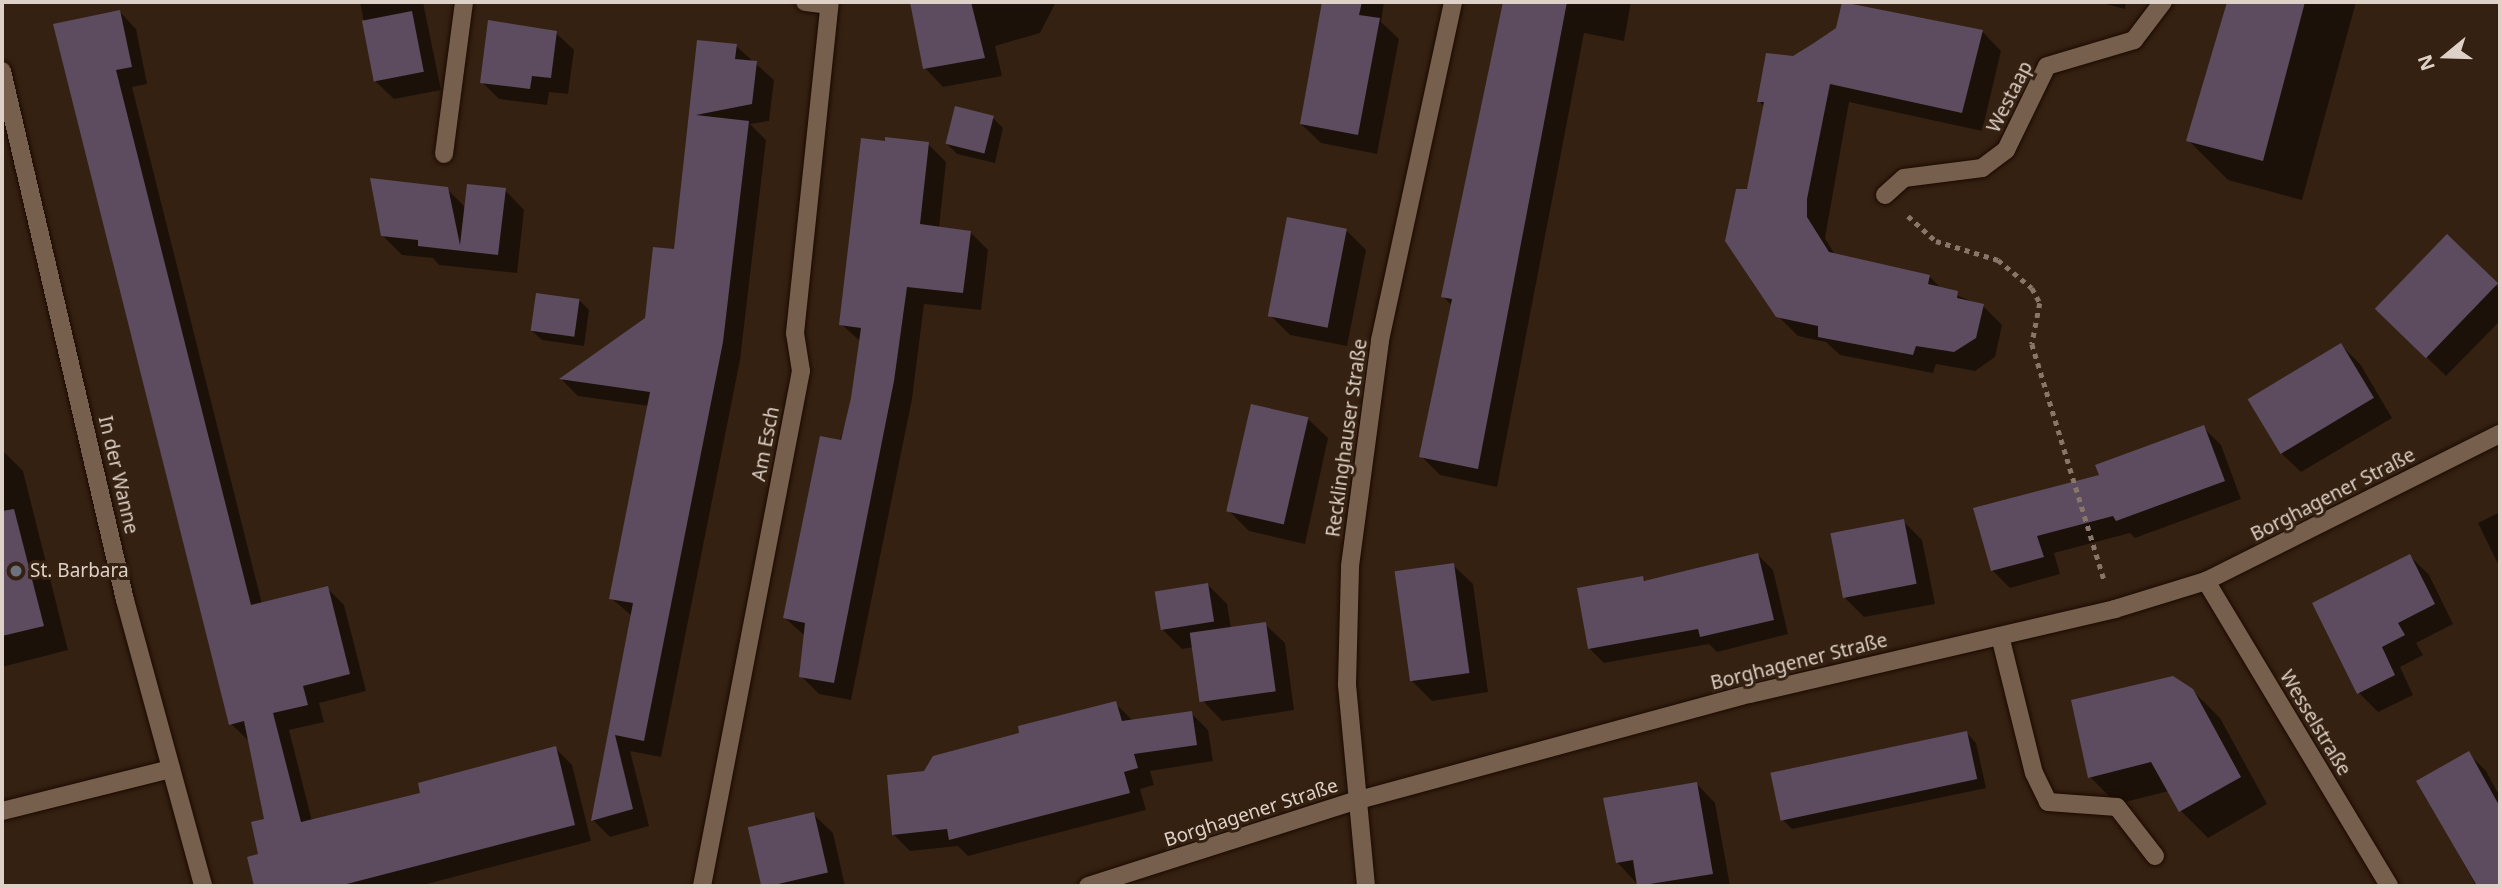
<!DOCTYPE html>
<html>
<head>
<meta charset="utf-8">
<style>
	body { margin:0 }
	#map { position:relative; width:2502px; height:888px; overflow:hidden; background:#352111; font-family:"Noto Sans",sans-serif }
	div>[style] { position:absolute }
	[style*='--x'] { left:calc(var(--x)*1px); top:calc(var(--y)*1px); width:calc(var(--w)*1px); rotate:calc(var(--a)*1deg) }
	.shadow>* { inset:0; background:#0007 }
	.building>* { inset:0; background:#5d4b60; transform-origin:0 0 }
	.path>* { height:4.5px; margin-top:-2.25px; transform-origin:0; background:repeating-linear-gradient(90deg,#877669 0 5px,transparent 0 10px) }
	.roads { filter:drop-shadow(0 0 2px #1c0a00) drop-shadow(0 0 2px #1c0a00) }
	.lane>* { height:18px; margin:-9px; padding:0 9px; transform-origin:9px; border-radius:9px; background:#765f4d }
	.street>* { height:18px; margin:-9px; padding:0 9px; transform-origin:9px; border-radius:9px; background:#765f4d }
	.secondary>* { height:18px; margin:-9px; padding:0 9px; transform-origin:9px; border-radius:9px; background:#765f4d }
	.dots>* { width:19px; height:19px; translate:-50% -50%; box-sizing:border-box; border:4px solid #352111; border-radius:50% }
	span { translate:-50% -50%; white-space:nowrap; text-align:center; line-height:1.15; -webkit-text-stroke:6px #352111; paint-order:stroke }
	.street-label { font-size:19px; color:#ded1c7 }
	.poi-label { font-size:19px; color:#ded1c7 }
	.left { translate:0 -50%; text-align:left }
	.frame { position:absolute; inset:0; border:4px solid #ded1c7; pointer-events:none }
	.north { position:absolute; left:2411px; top:21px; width:70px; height:70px; -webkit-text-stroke:5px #352111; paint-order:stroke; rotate:251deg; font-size:19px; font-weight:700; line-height:28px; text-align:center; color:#ded1c7 }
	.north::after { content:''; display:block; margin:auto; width:24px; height:32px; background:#ded1c7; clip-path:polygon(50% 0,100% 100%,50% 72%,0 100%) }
</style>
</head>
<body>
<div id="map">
	<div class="shadow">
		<div style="clip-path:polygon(360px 2px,423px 2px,441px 90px,394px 99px,376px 82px)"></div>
		<div style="clip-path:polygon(911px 2px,1056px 2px,1040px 33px,995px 46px,1002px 76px,943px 87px,925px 68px)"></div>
		<div style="clip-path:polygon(1324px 2px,1384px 2px,1381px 22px,1399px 39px,1377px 154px,1321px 143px,1301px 124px)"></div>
		<div style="clip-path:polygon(1504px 2px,1631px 2px,1624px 41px,1584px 33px,1497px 487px,1440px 475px,1421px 456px,1452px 306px,1443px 296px)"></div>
		<div style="clip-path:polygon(2098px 2px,2126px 2px,2125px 9px)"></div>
		<div style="clip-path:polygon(2227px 2px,2356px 2px,2302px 200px,2228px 180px,2188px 140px)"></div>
		<div style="clip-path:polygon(120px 12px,136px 29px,147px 84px,132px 87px,262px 604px,327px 588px,344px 605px,366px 691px,319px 703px,324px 722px,289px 730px,312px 821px,422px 794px,555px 748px,572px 765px,591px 841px,419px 886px,256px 886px,249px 858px,260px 855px,266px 820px,249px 741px,231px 724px,55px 26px)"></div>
		<div style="clip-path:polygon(1982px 31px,2001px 51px,1982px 131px,1849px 102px,1825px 238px,1835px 255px,1929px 276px,1942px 289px,1983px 306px,2002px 325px,1995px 357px,1975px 371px,1936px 364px,1933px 373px,1840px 355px,1826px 342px,1798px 336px,1778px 316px,1749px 191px,1765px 108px,1759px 101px,1794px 58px)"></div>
		<div style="clip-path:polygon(556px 33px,574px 50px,568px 94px,549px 92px,547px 105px,499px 99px,482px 82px)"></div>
		<div style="clip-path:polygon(699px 42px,736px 46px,774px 80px,769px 121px,750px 124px,766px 140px,740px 360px,661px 757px,630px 751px,649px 826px,610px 837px,593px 820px,632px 616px,611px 598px,649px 406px,578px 396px,562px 380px,647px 319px,675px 251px)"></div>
		<div style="clip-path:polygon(993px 118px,1003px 128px,995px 163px,957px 154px,947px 144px)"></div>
		<div style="clip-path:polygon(928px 144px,946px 162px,939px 228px,970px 232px,988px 250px,981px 310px,924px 304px,912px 399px,851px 700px,819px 694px,801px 676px,805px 636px,785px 618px,853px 398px,861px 342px,841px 324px)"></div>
		<div style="clip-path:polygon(447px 189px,466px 208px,505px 190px,524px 210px,517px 273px,439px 265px,433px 258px,402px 255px,382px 235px)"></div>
		<div style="clip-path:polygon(1347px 231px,1366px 250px,1347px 346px,1290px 335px,1270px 315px)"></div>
		<div style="clip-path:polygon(2447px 237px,2500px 289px,2500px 321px,2446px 376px,2377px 309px)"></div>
		<div style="clip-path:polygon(579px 300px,589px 310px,584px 346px,542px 340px,532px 331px)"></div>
		<div style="clip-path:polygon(2341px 345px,2360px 364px,2392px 418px,2301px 472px,2281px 453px)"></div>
		<div style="clip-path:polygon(1308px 419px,1328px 438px,1305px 544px,1249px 531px,1230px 512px)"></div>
		<div style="clip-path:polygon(2203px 427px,2221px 445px,2241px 499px,2135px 538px,2130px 533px,2054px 553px,2060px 574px,2010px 588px,1992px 570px,2101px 477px)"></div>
		<div style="clip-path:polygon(2px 450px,23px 471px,68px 650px,2px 667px)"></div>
		<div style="clip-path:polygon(2500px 512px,2500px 568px,2478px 523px)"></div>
		<div style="clip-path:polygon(1903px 521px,1922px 540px,1935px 604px,1864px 617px,1845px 598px)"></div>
		<div style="clip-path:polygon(1758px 555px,1773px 570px,1788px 634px,1717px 652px,1709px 644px,1604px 663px,1589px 648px,1642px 577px,1646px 582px)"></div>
		<div style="clip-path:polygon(2410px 556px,2429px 575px,2453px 624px,2416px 643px,2423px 655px,2400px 667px,2413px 695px,2378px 712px,2359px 693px)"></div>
		<div style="clip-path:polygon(1453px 565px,1473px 584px,1488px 692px,1432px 701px,1412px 681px)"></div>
		<div style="clip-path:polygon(1207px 584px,1227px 604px,1231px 629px,1265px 624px,1285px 643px,1294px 710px,1222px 721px,1203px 701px,1194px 647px,1182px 649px,1162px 629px)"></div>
		<div style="clip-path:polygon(2192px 690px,2220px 718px,2267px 804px,2208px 838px,2181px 811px,2169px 791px,2117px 804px,2090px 777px)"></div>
		<div style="clip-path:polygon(1115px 703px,1132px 720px,1191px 713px,1208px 730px,1213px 761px,1150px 771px,1154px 785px,1140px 789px,1146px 810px,968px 856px,958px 846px,910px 851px,893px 834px,925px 773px)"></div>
		<div style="clip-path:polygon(1967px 733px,1976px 743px,1986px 788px,1792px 829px,1782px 819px)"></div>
		<div style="clip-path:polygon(2468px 753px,2486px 771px,2500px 797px,2500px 886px,2476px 886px,2418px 781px)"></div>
		<div style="clip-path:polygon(1696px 783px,1715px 803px,1730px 886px,1639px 886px,1617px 862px)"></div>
		<div style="clip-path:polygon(813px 814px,833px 833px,845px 886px,765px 886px,751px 830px)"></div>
	</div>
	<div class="building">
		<div style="clip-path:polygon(910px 2px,971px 2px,985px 58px,923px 69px)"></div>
		<div style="clip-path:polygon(1322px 2px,1362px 2px,1359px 15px,1380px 18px,1358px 135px,1300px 124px)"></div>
		<div style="clip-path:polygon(1503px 2px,1567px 2px,1478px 469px,1419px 457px,1452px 299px,1441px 297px)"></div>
		<div style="clip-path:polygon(1842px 2px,1983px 30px,1962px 113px,1830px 84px,1807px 199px,1807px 217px,1829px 252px,1930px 275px,1928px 284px,1958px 291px,1957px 298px,1984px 304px,1976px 338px,1954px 352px,1916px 346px,1913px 355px,1818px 337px,1818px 326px,1776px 317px,1725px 241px,1736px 189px,1747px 189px,1764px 102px,1757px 102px,1766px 53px,1793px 56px,1814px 43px,1836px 28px)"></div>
		<div style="clip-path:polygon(2227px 2px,2305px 2px,2263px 161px,2186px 141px)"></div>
		<div style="clip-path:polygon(120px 10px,132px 67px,116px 70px,251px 605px,328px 586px,350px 674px,303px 686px,308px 705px,273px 713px,301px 822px,420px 793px,418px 783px,556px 746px,575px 825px,339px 886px,254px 886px,247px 857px,258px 854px,251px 822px,264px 819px,244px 721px,229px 725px,53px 24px)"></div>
		<div style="left:412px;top:11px;width:62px;height:51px;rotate:79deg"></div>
		<div style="clip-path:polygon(488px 20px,557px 31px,551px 78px,532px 76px,530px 89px,480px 83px)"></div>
		<div style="clip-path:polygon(697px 40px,737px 44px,735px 59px,757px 61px,752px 104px,696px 115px,749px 121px,723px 342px,644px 741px,615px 735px,633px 809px,591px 821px,633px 603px,609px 599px,650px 392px,559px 379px,645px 318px,653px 247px,674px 249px)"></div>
		<div style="left:955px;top:106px;width:40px;height:39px;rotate:14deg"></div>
		<div style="clip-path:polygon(885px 137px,929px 142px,920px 224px,971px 231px,963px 293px,907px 287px,894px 381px,834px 683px,799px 677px,805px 623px,783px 618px,820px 436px,841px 440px,851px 398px,861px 328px,839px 325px,861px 138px,885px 141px)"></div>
		<div style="clip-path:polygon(370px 178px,448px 187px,460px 245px,467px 184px,506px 188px,498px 255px,418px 246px,418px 240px,381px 236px)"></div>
		<div style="left:1287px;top:217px;width:61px;height:101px;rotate:11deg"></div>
		<div style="left:2447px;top:234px;width:71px;height:104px;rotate:44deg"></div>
		<div style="left:536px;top:293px;width:44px;height:38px;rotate:8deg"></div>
		<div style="left:2341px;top:343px;width:64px;height:109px;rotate:59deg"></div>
		<div style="left:1251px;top:404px;width:59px;height:110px;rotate:13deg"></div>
		<div style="clip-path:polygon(2204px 425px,2225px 481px,2116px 521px,2113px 516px,2037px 536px,2044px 557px,1991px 571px,1973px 508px,2099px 475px,2095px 465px)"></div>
		<div style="clip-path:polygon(14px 509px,44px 626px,2px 636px,2px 511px)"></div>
		<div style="left:1904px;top:519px;width:66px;height:75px;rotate:79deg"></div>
		<div style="clip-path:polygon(1758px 553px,1774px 620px,1700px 637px,1698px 629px,1588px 649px,1577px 588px,1643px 576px,1644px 581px)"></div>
		<div style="clip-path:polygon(2410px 554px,2435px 604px,2398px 623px,2405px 635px,2382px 647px,2395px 675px,2357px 694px,2312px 603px)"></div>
		<div style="left:1454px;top:563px;width:111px;height:60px;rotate:82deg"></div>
		<div style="left:1208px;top:583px;width:39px;height:54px;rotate:81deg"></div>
		<div style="left:1266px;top:622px;width:70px;height:77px;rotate:82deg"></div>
		<div style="clip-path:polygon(2173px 676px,2193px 689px,2241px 777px,2179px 812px,2151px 762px,2088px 778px,2071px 700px)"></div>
		<div style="clip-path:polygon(1116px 701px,1122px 721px,1192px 711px,1197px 745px,1134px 754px,1138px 768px,1124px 772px,1130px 793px,949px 840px,947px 829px,892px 835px,887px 775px,924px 771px,933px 756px,1019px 733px,1018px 726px)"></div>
		<div style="left:1967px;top:731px;width:49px;height:201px;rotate:78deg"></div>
		<div style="clip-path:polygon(2469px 751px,2500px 807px,2500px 886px,2477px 886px,2416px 781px)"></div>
		<div style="clip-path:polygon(1697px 782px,1713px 874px,1637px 886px,1633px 860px,1616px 863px,1603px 798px)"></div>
		<div style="left:814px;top:812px;width:62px;height:68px;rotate:77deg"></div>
	</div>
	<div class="path">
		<div style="--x:1908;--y:216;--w:38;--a:42"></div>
		<div style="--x:1936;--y:241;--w:65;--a:17"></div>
		<div style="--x:1998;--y:260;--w:44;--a:39.5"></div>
		<div style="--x:2032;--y:288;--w:17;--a:62"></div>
		<div style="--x:2040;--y:303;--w:42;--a:101"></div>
		<div style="--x:2032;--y:344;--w:246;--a:73"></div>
	</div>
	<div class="roads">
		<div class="lane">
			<div style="--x:2000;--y:636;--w:141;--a:76.1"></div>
			<div style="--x:2034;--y:773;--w:32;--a:64"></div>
			<div style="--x:2048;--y:802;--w:69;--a:4.1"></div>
			<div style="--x:2117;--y:807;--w:62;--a:52.2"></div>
			<div style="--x:2;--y:811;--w:174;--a:-14"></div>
		</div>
		<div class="street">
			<div style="--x:805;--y:2;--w:24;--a:7"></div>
			<div style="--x:2;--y:71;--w:543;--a:76.91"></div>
			<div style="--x:125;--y:600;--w:296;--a:74.7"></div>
			<div style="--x:444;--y:154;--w:153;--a:-82.5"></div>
			<div style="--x:1885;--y:195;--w:25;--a:-42"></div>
			<div style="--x:1904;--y:178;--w:79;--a:-7.3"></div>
			<div style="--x:1982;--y:168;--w:30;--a:-37"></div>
			<div style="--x:2006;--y:150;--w:93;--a:-64"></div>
			<div style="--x:2047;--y:66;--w:91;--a:-16.6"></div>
			<div style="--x:2134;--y:40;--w:48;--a:-52.7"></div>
			<div style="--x:2206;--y:581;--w:356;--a:59"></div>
			<div style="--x:702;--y:886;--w:524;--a:-79.12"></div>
			<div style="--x:801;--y:371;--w:38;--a:-99"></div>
			<div style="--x:795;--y:333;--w:333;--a:-84"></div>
			<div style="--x:1088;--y:886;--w:280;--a:-17.7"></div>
			<div style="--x:1355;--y:801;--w:409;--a:-15.2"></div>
			<div style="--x:1750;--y:694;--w:375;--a:-13.1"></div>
			<div style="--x:2115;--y:609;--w:95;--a:-17.1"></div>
			<div style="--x:2206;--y:581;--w:329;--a:-26.6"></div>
		</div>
		<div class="secondary">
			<div style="--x:1366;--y:886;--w:203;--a:-95.4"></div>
			<div style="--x:1347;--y:684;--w:118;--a:-88.5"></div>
			<div style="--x:1350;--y:566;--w:228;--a:-82.4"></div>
			<div style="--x:1380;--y:340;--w:346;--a:-77.8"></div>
		</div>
	</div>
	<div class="dots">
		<div style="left:16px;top:571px;background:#6b7280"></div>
	</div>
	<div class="street-label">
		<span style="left:2010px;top:97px;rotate:-63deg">Westaap</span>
		<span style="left:1347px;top:438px;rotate:-82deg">Recklinghauser Straße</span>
		<span style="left:766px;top:444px;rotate:-79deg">Am Esch</span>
		<span style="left:118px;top:475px;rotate:77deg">In der Wanne</span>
		<span style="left:2333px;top:495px;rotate:-27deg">Borghagener Straße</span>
		<span style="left:1799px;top:662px;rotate:-14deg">Borghagener Straße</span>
		<span style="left:2315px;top:723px;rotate:59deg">Wesselstraße</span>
		<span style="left:1251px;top:813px;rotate:-18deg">Borghagener Straße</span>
	</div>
	<div class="poi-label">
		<span class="left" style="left:30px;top:571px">St. Barbara</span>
	</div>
	<div class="frame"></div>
	<div class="north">N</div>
</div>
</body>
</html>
